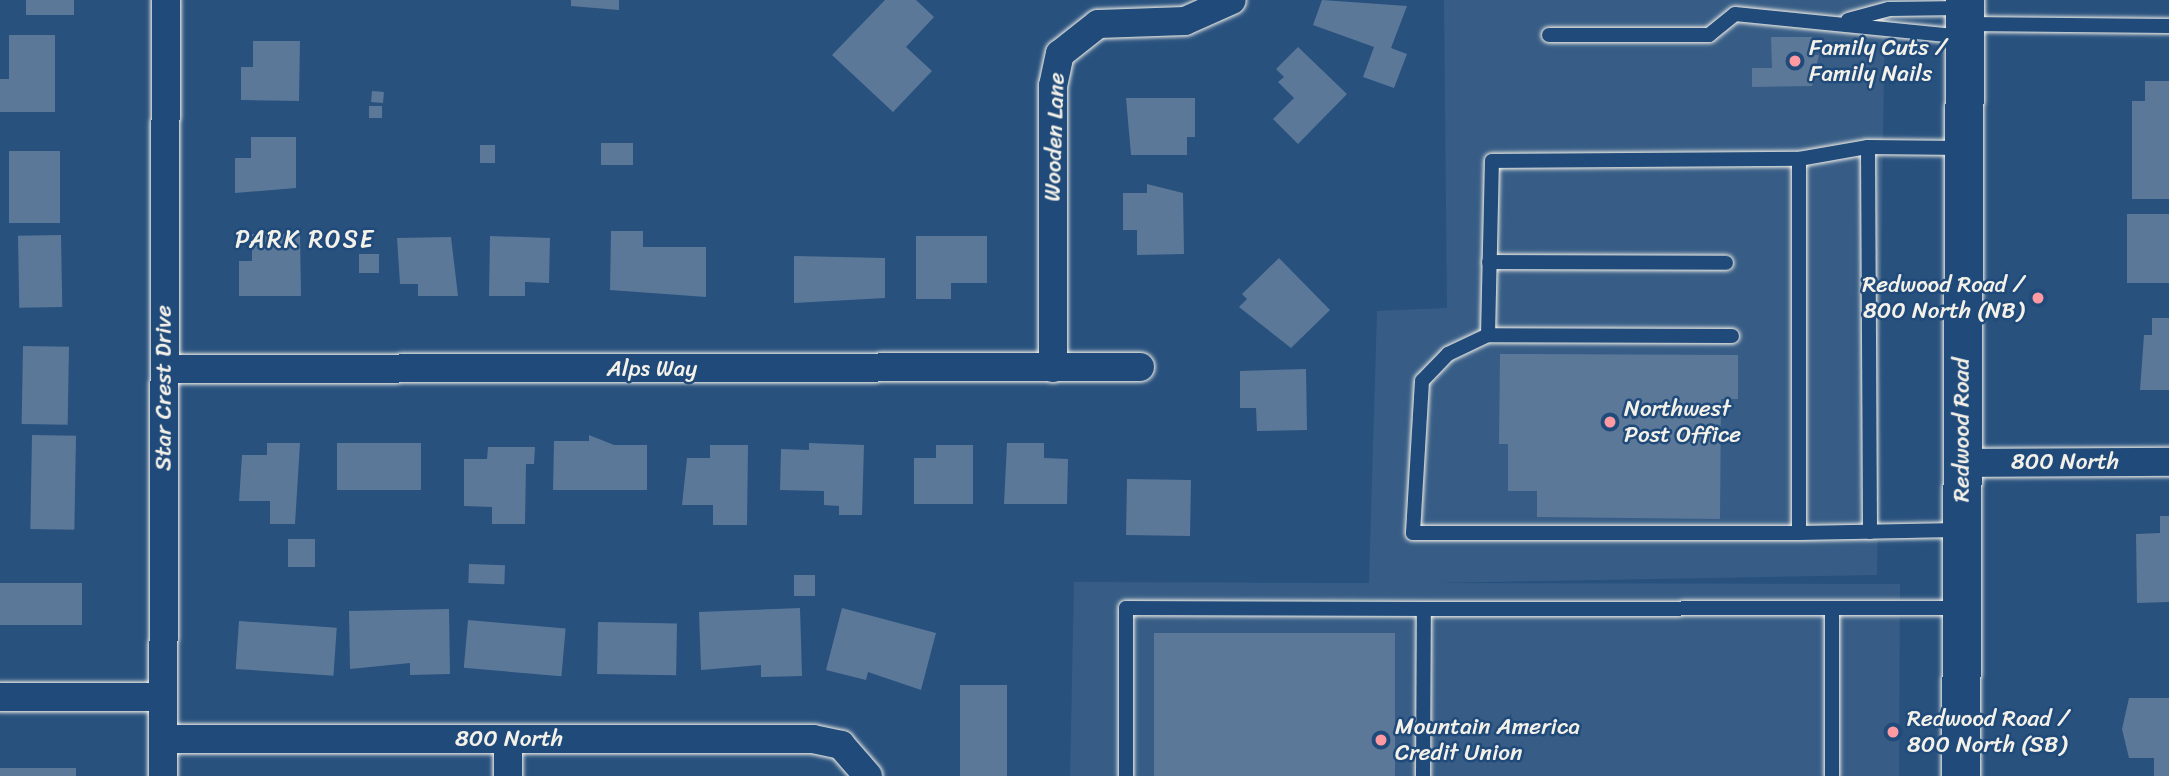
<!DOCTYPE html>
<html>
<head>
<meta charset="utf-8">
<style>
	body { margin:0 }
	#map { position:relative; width:2169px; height:776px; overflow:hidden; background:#28517e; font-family:Sriracha,sans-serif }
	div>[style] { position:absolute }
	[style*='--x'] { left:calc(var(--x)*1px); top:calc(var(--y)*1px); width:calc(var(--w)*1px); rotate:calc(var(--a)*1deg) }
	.built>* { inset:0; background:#375d86 }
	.building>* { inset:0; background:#5b7899; transform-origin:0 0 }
	.roads { filter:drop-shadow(0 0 2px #f4f1e8) drop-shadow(0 0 2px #f4f1e8) }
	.service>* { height:14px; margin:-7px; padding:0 7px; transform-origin:7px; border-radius:7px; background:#1f4a7a }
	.minor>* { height:28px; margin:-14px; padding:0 14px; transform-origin:14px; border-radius:14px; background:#1f4a7a }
	.secondary>* { height:38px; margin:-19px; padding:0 19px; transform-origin:19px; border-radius:19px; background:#1f4a7a }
	.dots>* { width:19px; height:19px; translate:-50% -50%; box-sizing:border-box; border:4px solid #1f4a7a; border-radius:50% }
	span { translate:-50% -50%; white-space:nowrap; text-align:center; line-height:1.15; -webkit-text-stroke:5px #1f4a7a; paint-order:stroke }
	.poi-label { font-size:23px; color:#f4f1e8 }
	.left { translate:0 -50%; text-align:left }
	.right { translate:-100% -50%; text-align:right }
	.street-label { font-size:23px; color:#f4f1e8 }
	.neighbourhood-label { font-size:24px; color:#f4f1e8; letter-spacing:2px }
</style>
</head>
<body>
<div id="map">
	<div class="built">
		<div style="clip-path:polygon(1444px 0,1885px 0,1877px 575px,1433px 583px,1900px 584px,1899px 776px,1070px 776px,1074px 582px,1369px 583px,1377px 311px,1447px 308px)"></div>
	</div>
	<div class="building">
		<div style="left:26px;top:0;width:48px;height:15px"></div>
		<div style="clip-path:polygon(571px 0,619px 0,619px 10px,571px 6px)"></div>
		<div style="clip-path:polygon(885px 0,916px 0,934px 17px,906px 47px,932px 71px,893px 112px,832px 55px)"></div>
		<div style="clip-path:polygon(1322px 0,1407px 6px,1391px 48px,1407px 54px,1394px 88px,1363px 77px,1374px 47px,1313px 25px)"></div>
		<div style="clip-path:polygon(9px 35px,55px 35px,55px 112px,0 112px,0 79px,9px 79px)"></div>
		<div style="clip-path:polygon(1771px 37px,1812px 37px,1812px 55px,1819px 55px,1812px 86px,1752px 87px,1752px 68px,1772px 68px)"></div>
		<div style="clip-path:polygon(253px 41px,300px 41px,299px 101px,241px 100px,241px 67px,253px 67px)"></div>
		<div style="clip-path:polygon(1298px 47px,1347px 94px,1298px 144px,1273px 119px,1294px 98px,1278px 82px,1284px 77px,1276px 69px)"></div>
		<div style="clip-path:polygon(2145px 81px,2169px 81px,2169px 199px,2132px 199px,2132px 101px,2145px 101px)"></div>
		<div style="left:372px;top:91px;width:12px;height:11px;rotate:5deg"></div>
		<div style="clip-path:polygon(1126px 98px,1195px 98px,1195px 137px,1187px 137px,1187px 155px,1131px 155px)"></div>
		<div style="left:369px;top:106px;width:13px;height:12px"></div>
		<div style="clip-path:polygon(251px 137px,296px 137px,296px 188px,235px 193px,235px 158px,251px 158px)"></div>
		<div style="left:633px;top:143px;width:22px;height:32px;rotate:90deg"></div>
		<div style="left:480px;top:145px;width:15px;height:18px"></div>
		<div style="left:9px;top:151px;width:51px;height:72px"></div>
		<div style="clip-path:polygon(1147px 184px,1183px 193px,1184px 254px,1137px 255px,1137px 230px,1123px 230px,1123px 193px,1147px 193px)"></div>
		<div style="left:2169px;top:214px;width:69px;height:42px;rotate:90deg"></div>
		<div style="clip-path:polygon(611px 231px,643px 231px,643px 247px,706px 247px,706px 297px,610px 290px)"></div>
		<div style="clip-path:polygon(252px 234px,300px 234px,301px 296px,239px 296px,239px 261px,252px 261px)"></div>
		<div style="left:61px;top:235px;width:72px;height:43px;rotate:89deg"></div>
		<div style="clip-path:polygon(490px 236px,550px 238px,549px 283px,525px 282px,525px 296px,489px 296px)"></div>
		<div style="clip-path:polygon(916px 236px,987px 236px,987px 283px,951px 283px,951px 299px,916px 299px)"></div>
		<div style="clip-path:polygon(451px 237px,458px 296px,418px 296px,418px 284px,400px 284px,397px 238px)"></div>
		<div style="left:359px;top:254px;width:20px;height:19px"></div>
		<div style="clip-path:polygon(794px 256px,885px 258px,885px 298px,794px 303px)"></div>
		<div style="clip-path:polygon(1279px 258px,1330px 310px,1291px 348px,1239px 307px,1247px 299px,1242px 294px)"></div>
		<div style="clip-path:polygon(2152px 318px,2169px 318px,2169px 390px,2140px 390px,2144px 335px,2152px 335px)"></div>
		<div style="left:23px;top:346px;width:46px;height:78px;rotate:1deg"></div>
		<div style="clip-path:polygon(1500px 354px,1738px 355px,1738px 399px,1721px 399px,1720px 519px,1537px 517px,1537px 491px,1508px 491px,1508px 444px,1499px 444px)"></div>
		<div style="clip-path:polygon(1306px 369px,1307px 430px,1257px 431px,1256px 408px,1240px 408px,1240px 371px)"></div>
		<div style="left:32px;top:435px;width:44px;height:94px;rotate:1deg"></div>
		<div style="clip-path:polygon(589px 435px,614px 445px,647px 445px,647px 490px,553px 490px,554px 441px,589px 441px)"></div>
		<div style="clip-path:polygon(267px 443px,300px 443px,295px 524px,270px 524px,270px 501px,239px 501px,242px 455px,267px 455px)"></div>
		<div style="left:421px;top:443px;width:47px;height:84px;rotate:90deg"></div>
		<div style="clip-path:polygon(809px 443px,864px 445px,862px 515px,839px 515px,839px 506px,824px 505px,824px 491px,780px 490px,781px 449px,809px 450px)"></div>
		<div style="clip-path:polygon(1007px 443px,1044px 443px,1044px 458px,1068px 459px,1067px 504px,1004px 504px)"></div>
		<div style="clip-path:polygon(710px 445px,748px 445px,747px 525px,713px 525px,713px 505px,682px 505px,687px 458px,710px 458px)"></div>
		<div style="clip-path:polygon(936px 445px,973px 445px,973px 504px,914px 504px,914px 458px,936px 458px)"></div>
		<div style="clip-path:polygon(488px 447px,535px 447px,534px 464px,526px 464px,525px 524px,492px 524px,492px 507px,464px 506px,464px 459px,487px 459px)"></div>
		<div style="left:1127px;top:479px;width:64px;height:56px;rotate:1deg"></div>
		<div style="clip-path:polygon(2160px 516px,2169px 516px,2169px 602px,2137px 603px,2136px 534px,2160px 533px)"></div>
		<div style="left:315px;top:539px;width:28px;height:27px;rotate:90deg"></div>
		<div style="left:469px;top:564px;width:36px;height:19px;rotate:2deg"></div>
		<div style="left:794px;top:575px;width:21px;height:21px"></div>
		<div style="left:0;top:583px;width:82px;height:42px"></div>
		<div style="clip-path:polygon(800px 608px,802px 676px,761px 677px,761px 665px,701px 670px,699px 612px)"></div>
		<div style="clip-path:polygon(842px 608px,936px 633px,921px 690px,868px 672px,866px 680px,826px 670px)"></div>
		<div style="clip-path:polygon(449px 609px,450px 674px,410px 675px,410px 663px,350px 669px,349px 611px)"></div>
		<div style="left:468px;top:620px;width:98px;height:48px;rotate:5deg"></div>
		<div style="left:239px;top:621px;width:98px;height:48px;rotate:4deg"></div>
		<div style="left:598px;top:622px;width:79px;height:52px;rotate:1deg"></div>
		<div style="left:1154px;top:633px;width:241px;height:143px"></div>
		<div style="left:960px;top:685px;width:47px;height:91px"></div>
		<div style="clip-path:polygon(2129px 698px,2169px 698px,2169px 776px,2154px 776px,2154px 758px,2129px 758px,2122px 729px)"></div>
		<div style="left:76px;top:768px;width:8px;height:76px;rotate:90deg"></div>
	</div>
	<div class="roads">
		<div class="service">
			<div style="--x:1848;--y:20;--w:42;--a:-15"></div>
			<div style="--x:1889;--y:9;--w:73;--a:-0.8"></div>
			<div style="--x:1967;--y:24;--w:202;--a:0.6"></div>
			<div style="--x:1549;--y:35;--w:160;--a:0"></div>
			<div style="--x:1709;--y:35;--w:33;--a:-39"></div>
			<div style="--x:1735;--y:14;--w:230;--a:5.7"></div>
			<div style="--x:1868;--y:147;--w:385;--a:89.7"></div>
			<div style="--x:1489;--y:262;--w:237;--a:0.2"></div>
			<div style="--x:1488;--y:335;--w:174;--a:-88.7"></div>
			<div style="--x:1492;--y:161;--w:307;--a:-0.4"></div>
			<div style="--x:1732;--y:336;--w:244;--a:-179.8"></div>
			<div style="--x:1488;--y:335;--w:44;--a:154.6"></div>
			<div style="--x:1448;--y:354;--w:37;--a:134"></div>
			<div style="--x:1422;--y:381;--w:152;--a:93.4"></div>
			<div style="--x:1413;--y:533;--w:386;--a:0"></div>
			<div style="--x:1959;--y:530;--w:160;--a:178.9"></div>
			<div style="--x:1799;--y:533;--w:374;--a:-90"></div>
			<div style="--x:1799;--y:159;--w:70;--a:-9.9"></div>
			<div style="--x:1868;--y:147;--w:94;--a:0.6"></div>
			<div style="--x:1126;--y:776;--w:168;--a:-90"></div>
			<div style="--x:1126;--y:608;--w:298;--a:0.2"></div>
			<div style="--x:1423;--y:776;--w:167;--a:-89.7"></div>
			<div style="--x:1424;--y:609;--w:536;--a:-0.11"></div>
			<div style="--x:1832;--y:776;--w:166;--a:-90"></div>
		</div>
		<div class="minor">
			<div style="--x:1053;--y:368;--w:282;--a:-90"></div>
			<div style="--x:1053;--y:86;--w:33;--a:-78"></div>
			<div style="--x:1060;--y:54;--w:48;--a:-38.3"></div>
			<div style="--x:1098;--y:24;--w:87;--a:-2"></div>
			<div style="--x:1185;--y:21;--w:51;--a:-24.1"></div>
			<div style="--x:165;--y:369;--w:975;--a:-0.12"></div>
			<div style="--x:1962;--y:463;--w:207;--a:-0.3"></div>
			<div style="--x:0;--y:697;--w:163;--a:0"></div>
			<div style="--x:163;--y:739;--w:650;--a:0"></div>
			<div style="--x:813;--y:739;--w:29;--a:12"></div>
			<div style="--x:841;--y:745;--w:41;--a:48.9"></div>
			<div style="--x:508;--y:739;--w:37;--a:90"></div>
			<div style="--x:163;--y:776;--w:776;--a:-89.78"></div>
		</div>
		<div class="secondary">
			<div style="--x:1961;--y:776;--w:776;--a:-89.7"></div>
		</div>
	</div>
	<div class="dots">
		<div style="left:1795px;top:61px;background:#ff9aa2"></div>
		<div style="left:2038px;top:298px;background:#ff9aa2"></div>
		<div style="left:1610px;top:422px;background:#ff9aa2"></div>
		<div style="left:1893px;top:732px;background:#ff9aa2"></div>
		<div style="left:1381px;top:740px;background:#ff9aa2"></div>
	</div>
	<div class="poi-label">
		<span class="left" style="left:1809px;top:61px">Family Cuts /<br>Family Nails</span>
		<span class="right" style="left:2024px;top:298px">Redwood Road /<br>800 North (NB)</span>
		<span class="left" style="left:1624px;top:422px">Northwest<br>Post Office</span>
		<span class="left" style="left:1907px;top:732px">Redwood Road /<br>800 North (SB)</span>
		<span class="left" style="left:1395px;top:740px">Mountain America<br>Credit Union</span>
	</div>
	<div class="street-label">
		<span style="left:1055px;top:137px;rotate:-88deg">Wooden Lane</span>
		<span style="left:652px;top:369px">Alps Way</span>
		<span style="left:164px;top:388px;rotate:-90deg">Star Crest Drive</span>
		<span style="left:1962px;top:430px;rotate:-90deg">Redwood Road</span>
		<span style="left:2065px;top:462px">800 North</span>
		<span style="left:509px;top:739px">800 North</span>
	</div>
	<div class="neighbourhood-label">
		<span style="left:305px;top:240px">PARK ROSE</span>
	</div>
</div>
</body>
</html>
